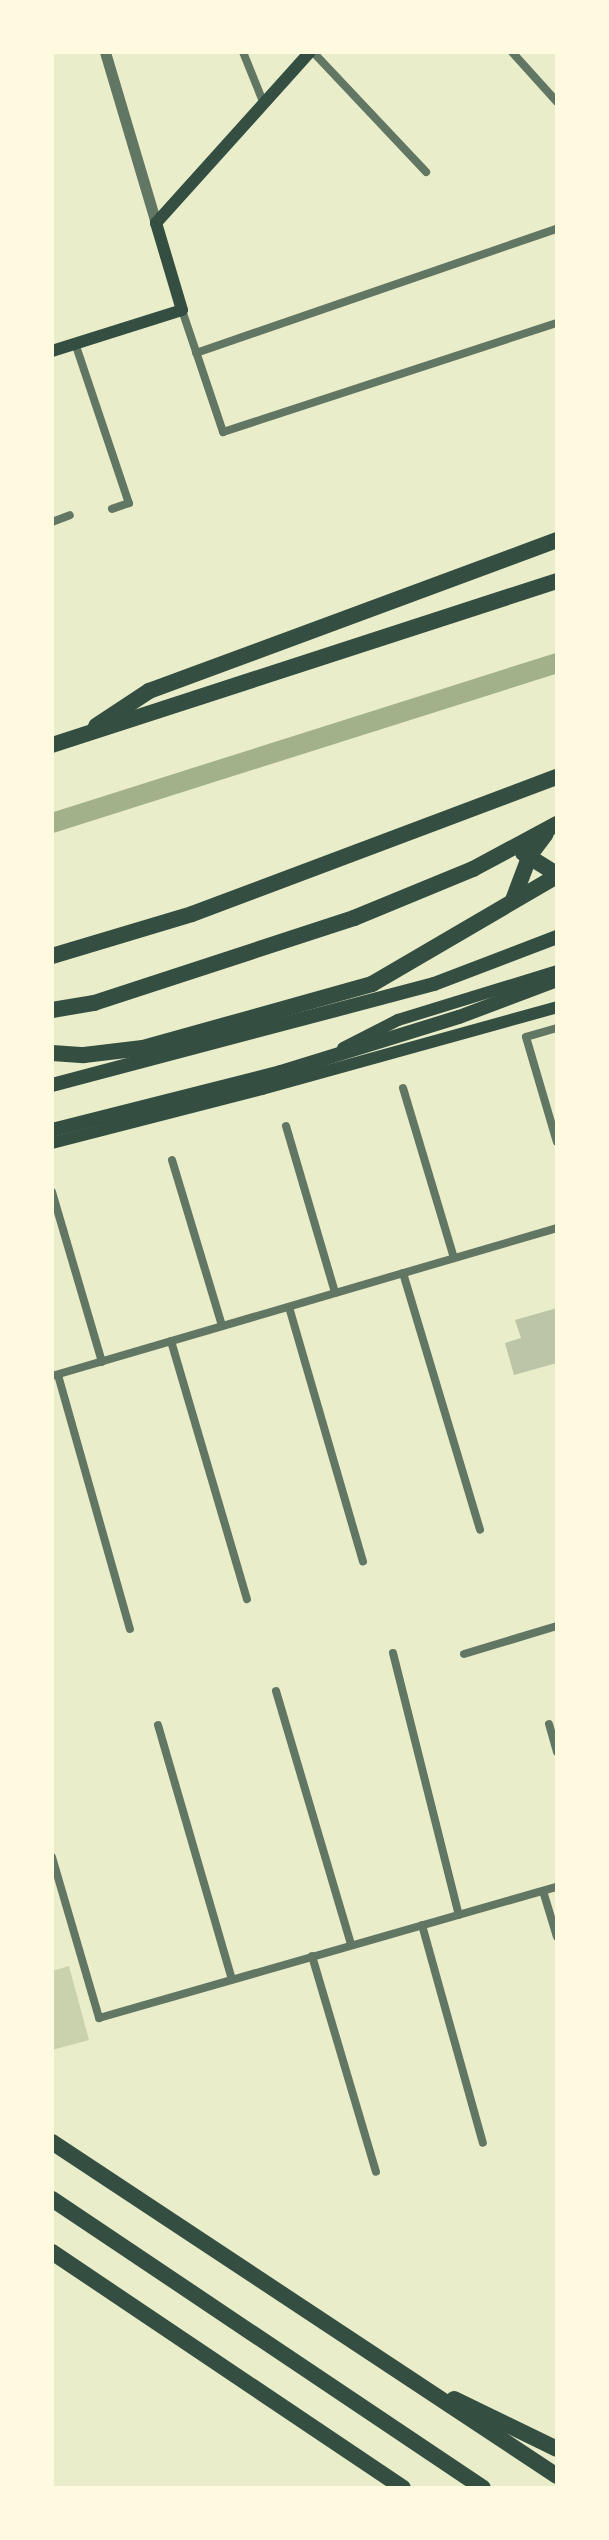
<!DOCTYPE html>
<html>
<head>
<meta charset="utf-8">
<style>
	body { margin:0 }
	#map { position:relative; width:609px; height:2540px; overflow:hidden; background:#e9edc9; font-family:Quicksand,sans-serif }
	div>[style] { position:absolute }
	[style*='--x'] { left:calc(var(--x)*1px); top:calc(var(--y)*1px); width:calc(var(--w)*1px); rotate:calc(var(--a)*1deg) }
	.green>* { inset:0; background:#cad2ad }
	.canal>* { height:20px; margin:-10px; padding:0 10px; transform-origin:10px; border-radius:10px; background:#a3b18a }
	.building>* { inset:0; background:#bcc5a7 }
	.minor>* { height:8px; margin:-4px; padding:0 4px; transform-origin:4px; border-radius:4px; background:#617663 }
	.tertiary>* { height:11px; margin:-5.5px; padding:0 5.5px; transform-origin:5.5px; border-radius:5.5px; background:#617663 }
	.secondary>* { height:12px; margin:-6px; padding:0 6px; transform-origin:6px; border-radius:6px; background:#344e41 }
	.trunk>* { height:14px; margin:-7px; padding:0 7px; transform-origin:7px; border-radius:7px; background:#344e41 }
	.motorway>* { height:16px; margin:-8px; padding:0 8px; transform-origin:8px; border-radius:8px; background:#344e41 }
	span { translate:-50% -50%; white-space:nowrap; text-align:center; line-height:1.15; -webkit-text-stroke:6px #fefae0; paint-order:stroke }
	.frame { position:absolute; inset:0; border:54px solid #fefae0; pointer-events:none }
</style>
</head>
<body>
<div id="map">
	<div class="green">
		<div style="clip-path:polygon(69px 1966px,89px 2040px,52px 2050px,52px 1971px)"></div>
	</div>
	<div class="canal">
		<div style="--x:52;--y:823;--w:530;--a:-17.58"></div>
	</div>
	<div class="building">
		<div style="clip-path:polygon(557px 1308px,557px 1363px,514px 1375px,505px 1343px,521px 1338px,515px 1320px)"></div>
	</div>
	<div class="minor">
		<div style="--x:243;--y:52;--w:56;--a:68"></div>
		<div style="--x:313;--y:52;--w:165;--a:46.7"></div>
		<div style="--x:512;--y:52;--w:67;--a:48"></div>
		<div style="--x:182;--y:310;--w:129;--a:71.4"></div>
		<div style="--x:223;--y:432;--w:351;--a:-18.1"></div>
		<div style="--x:75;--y:343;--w:169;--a:71.4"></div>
		<div style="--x:129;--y:503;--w:18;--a:161"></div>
		<div style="--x:196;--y:353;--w:382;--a:-19"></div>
		<div style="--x:52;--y:522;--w:19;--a:-21"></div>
		<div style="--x:557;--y:1028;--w:32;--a:164"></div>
		<div style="--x:526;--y:1037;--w:109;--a:73.6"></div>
		<div style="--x:403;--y:1088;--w:177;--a:73.3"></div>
		<div style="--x:286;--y:1126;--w:174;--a:73.6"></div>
		<div style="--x:172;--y:1160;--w:173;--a:73.2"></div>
		<div style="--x:52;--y:1192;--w:177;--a:73.6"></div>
		<div style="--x:403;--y:1273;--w:268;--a:73.3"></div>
		<div style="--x:289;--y:1307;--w:265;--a:73.8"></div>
		<div style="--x:171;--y:1341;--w:269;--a:73.6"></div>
		<div style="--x:58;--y:1375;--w:264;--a:74.2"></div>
		<div style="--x:52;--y:1376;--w:526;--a:-16.33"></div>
		<div style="--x:393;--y:1653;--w:270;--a:75.9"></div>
		<div style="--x:464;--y:1654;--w:97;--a:-16.8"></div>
		<div style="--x:276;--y:1691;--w:264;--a:73.5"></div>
		<div style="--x:549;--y:1724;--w:29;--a:74"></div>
		<div style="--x:158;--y:1725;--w:265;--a:73.8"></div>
		<div style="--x:52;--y:1857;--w:168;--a:73.7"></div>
		<div style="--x:99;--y:2018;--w:476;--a:-16"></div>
		<div style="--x:543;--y:1891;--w:48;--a:73.1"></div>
		<div style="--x:422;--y:1925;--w:226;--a:74.4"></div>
		<div style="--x:312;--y:1956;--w:225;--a:73.5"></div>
	</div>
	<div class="tertiary">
		<div style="--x:105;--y:52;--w:178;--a:73.4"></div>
	</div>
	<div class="secondary">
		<div style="--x:52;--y:351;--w:136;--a:-17.5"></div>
		<div style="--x:182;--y:310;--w:91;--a:-106.6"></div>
		<div style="--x:156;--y:223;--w:230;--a:-48"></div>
		<div style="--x:343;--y:1048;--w:62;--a:-27"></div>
		<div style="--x:398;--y:1020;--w:166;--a:-17.1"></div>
		<div style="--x:52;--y:1143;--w:217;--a:-14.4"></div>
		<div style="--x:262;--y:1089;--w:306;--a:-15.5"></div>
	</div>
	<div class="trunk">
		<div style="--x:52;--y:1085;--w:395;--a:-14.8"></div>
		<div style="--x:434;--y:984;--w:132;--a:-20.9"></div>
		<div style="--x:52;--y:1130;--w:236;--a:-14.2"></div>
		<div style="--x:281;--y:1072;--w:186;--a:-17.2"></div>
		<div style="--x:459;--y:1017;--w:105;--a:-20.7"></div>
	</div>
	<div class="motorway">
		<div style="--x:96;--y:726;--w:64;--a:-33.4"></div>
		<div style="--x:149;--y:691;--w:435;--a:-20.3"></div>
		<div style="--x:52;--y:745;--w:531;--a:-17.99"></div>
		<div style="--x:523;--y:853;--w:40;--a:32"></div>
		<div style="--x:513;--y:900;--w:48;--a:-69.3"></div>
		<div style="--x:530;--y:855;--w:26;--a:-53"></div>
		<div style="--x:52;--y:956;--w:146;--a:-16.7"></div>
		<div style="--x:192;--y:914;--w:390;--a:-20.6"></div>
		<div style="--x:52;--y:1010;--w:43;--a:-9.5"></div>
		<div style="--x:94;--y:1003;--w:274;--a:-18.1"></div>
		<div style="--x:354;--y:918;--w:129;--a:-22.4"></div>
		<div style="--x:473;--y:869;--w:95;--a:-28.2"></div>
		<div style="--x:52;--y:1053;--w:32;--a:4"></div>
		<div style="--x:84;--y:1055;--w:59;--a:-6.8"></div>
		<div style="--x:143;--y:1048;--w:238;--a:-15.6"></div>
		<div style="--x:372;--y:984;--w:214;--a:-30.3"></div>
		<div style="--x:52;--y:2142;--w:605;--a:33.48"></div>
		<div style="--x:52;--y:2199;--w:519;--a:33.84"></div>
		<div style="--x:52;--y:2252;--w:423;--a:33.9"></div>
		<div style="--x:454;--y:2399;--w:114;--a:25.9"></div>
	</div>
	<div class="frame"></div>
</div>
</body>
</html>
